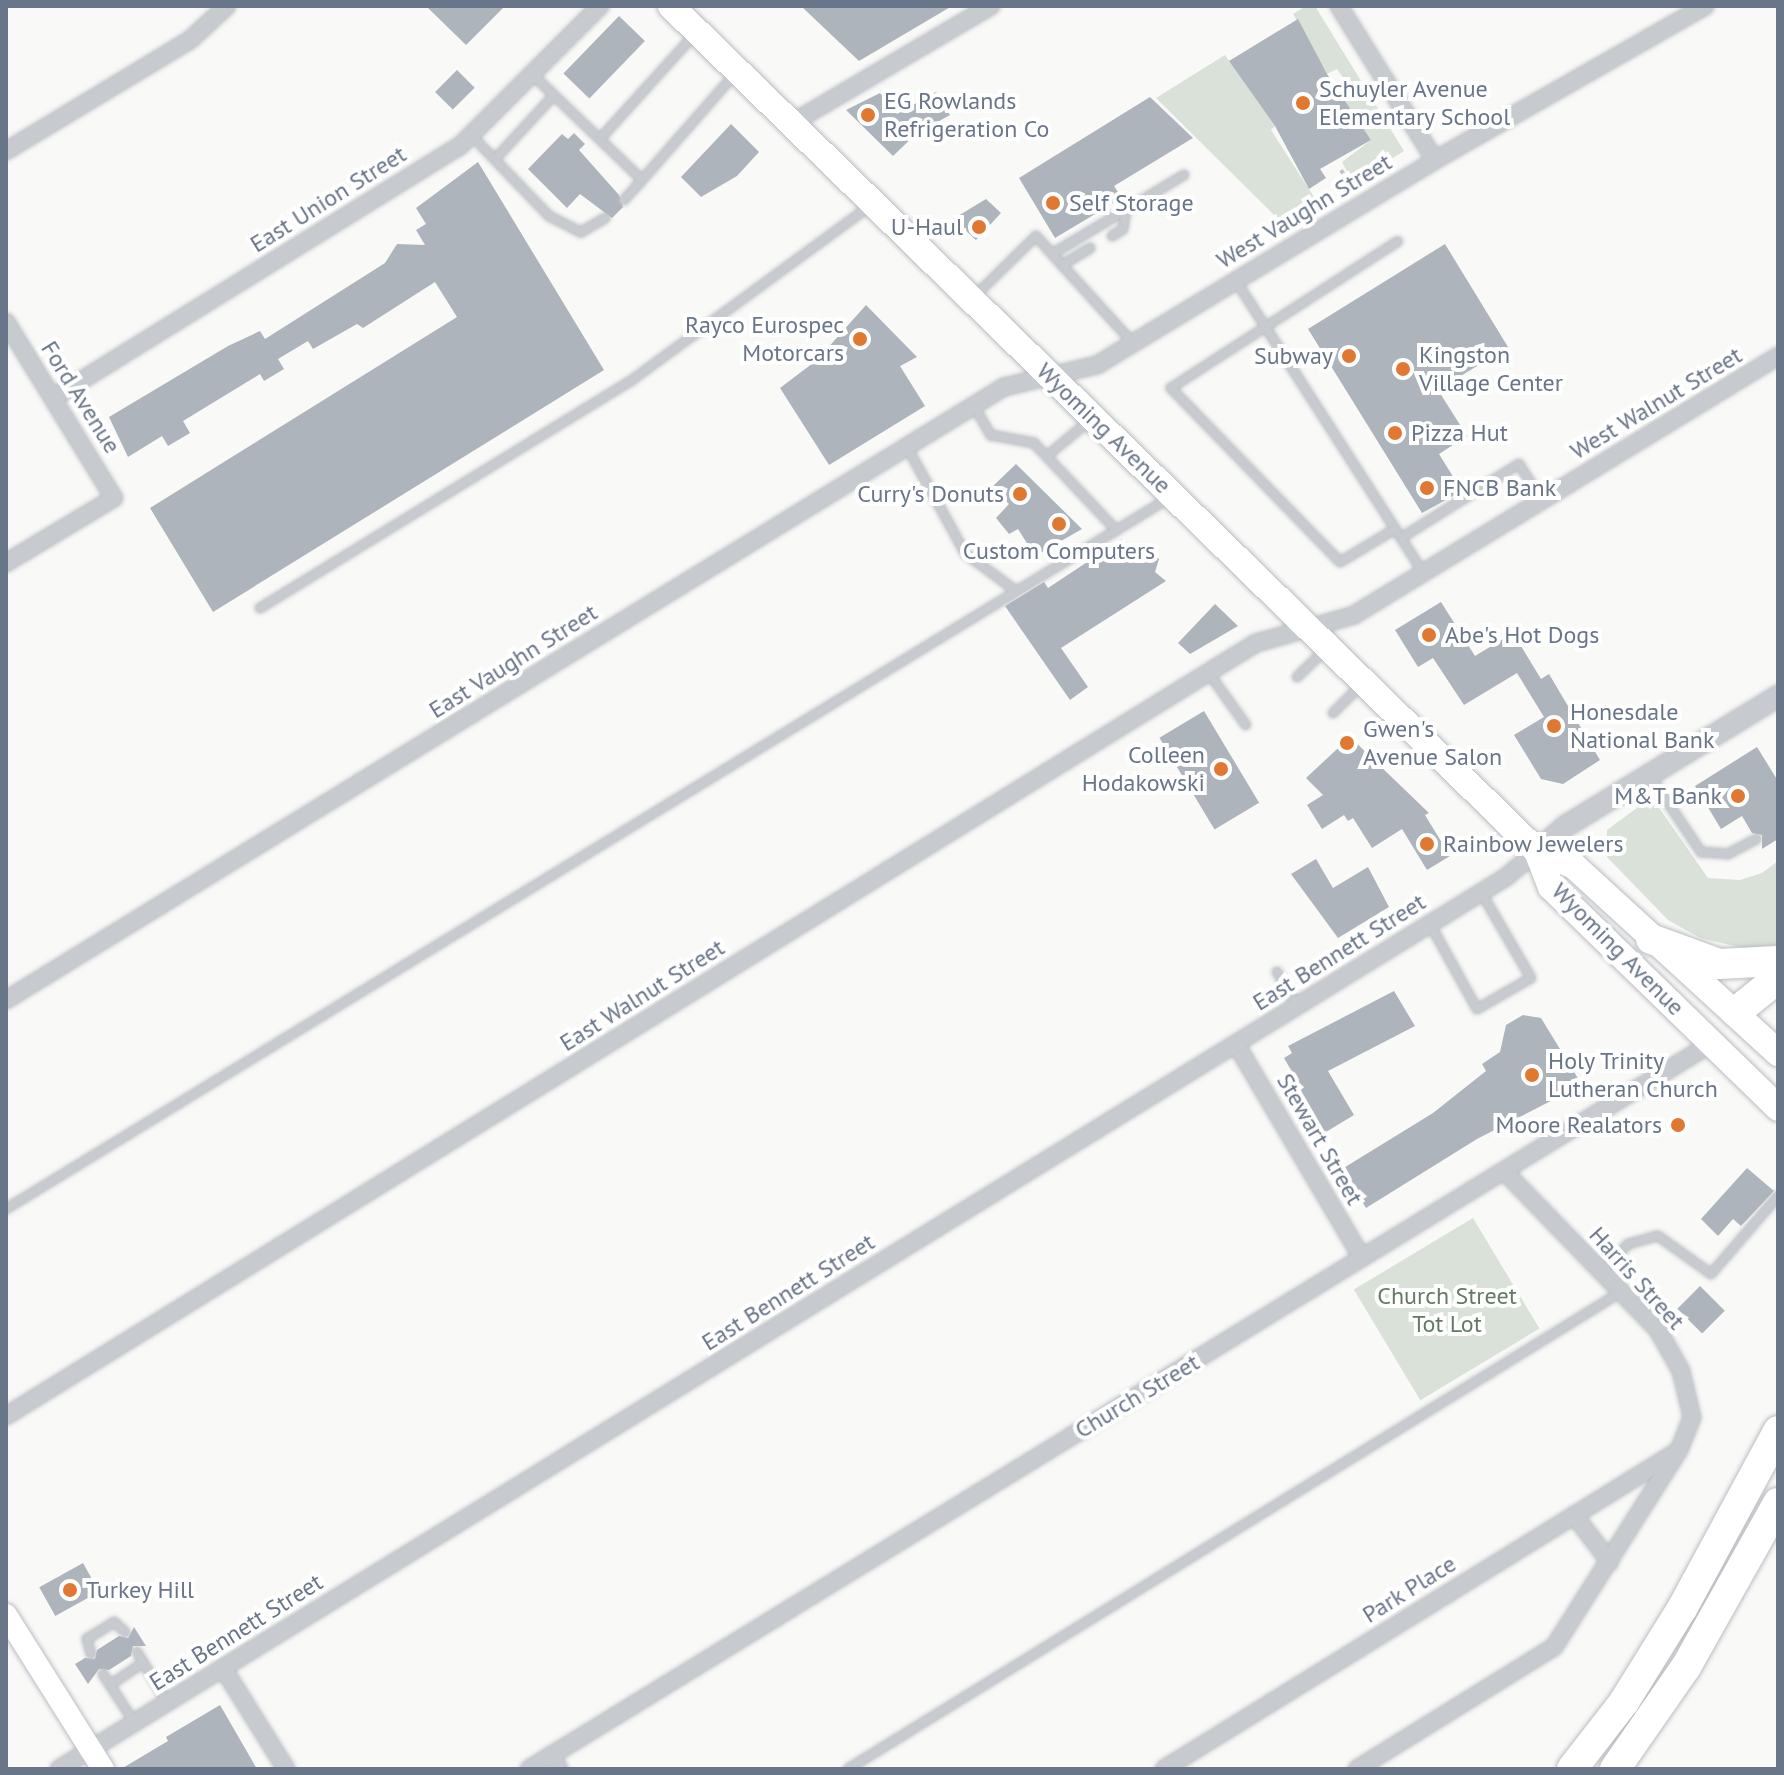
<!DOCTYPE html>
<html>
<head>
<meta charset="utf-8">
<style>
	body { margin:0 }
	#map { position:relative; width:1784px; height:1775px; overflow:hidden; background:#f9f9f7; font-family:"PT Sans",sans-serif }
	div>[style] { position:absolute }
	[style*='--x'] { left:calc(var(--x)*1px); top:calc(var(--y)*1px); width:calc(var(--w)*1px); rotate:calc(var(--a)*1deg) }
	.green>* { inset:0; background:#dae1d8; transform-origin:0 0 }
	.building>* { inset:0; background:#aeb4bc; transform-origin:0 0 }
	.path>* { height:4px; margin-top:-2px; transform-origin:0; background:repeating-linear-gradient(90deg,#c1c2c5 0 4px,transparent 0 8px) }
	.roads { filter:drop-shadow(0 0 2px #babdc3) drop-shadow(0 0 2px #babdc3) }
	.service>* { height:8px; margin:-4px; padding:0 4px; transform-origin:4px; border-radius:4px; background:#c7cace }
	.minor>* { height:16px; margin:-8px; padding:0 8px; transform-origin:8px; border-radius:8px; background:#c7cace }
	.tertiary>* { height:20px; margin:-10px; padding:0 10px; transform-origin:10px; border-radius:10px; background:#c7cace }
	.secondary>* { height:22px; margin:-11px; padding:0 11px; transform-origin:11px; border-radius:11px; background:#fff }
	.primary>* { height:26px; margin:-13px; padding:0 13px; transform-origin:13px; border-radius:13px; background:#fff }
	.motorway>* { height:30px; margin:-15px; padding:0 15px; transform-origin:15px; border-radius:15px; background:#fff }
	.dots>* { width:22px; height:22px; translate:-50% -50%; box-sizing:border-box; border:4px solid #fff; border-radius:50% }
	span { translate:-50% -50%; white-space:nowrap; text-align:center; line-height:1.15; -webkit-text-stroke:8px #fff; paint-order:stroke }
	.poi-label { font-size:24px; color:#697588 }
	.left { translate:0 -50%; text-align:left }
	.right { translate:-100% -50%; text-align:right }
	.street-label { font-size:24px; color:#697588 }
	.park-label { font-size:24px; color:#657a64 }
	.frame { position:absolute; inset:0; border:8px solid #697588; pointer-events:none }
</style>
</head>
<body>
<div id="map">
	<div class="green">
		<div style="clip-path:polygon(1306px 6px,1315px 6px,1404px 151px,1353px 183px,1342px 162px,1371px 140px,1337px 90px,1346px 82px,1337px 69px,1327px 74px,1293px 14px)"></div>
		<div style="clip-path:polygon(1225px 55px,1275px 126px,1271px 130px,1314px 197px,1314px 205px,1283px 224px,1156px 98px)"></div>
		<div style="clip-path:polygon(1645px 802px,1657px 805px,1708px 878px,1740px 880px,1762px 873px,1778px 861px,1778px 945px,1744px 948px,1700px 938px,1668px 920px,1607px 857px,1607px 830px)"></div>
		<div style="left:1473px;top:1218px;width:129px;height:139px;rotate:59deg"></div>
	</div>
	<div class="building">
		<div style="clip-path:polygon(426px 6px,505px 6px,466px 45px)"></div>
		<div style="clip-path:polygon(801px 6px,952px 6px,859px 61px)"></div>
		<div style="left:619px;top:16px;width:36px;height:80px;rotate:44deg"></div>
		<div style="clip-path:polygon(1298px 19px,1327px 74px,1371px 140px,1320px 169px,1326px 178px,1309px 189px,1275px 126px,1229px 61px)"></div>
		<div style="left:457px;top:70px;width:25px;height:31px;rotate:45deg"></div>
		<div style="clip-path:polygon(936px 92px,950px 115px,916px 134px,893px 156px,846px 110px,880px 93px,897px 114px)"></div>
		<div style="clip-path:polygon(1150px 97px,1193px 138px,1114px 186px,1122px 198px,1055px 238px,1019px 178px)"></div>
		<div style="clip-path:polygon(731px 124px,759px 152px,737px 176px,701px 197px,681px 177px)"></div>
		<div style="clip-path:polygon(574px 133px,585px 144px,579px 150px,619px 195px,623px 207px,612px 218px,580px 194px,567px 208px,528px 169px,562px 134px,568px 139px)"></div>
		<div style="clip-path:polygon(478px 162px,604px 370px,213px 612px,150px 508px,457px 317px,435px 282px,363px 328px,357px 324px,313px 349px,308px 341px,278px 359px,284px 369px,264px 381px,260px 374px,183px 421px,190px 433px,168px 446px,162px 436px,128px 457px,109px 417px,228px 346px,260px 331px,265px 339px,385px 263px,397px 244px,425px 245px,416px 230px,426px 224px,416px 208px)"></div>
		<div style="clip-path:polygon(986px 199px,1001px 213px,976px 240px,953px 219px)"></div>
		<div style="clip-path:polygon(1445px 244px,1508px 347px,1438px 390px,1467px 436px,1439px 454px,1462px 491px,1422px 513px,1308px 329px)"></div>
		<div style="clip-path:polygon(866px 305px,917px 357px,900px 366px,925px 406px,829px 465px,780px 388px,817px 360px)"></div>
		<div style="clip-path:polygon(1016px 464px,1082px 529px,1035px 556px,1018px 529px,1009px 534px,996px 518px,1009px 504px,992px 487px)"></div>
		<div style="clip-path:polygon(1122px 539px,1133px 551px,1146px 546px,1159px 559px,1155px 572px,1166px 581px,1061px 648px,1088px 687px,1070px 700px,1005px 606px,1044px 582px,1048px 588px)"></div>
		<div style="clip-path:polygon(1441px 602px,1475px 656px,1513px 633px,1541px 679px,1549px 674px,1600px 760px,1563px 784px,1541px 779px,1514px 735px,1544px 717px,1517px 673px,1464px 705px,1433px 658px,1418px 667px,1395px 630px)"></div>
		<div style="clip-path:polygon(1215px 604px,1238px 626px,1190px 654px,1178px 643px)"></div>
		<div style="left:1204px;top:711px;width:107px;height:52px;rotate:59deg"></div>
		<div style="clip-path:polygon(1350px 737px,1429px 813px,1425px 815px,1450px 856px,1427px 870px,1402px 829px,1372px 848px,1353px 818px,1348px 821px,1344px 815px,1322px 829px,1307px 805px,1323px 795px,1306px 778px)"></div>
		<div style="clip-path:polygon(1757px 747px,1778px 781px,1778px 839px,1762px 849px,1762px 835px,1752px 833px,1742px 816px,1721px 829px,1695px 786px)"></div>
		<div style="clip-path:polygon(1316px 859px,1333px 888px,1368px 867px,1389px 907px,1338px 938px,1291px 874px)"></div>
		<div style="clip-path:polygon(1394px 991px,1415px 1026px,1328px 1071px,1354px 1115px,1316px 1138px,1292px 1095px,1302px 1089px,1284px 1058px,1292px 1053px,1288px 1046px)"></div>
		<div style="clip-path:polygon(1523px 1015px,1541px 1018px,1582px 1085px,1477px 1139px,1366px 1208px,1342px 1169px,1433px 1113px,1486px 1071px,1482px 1064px,1500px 1052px,1506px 1025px)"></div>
		<div style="clip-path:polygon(1747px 1168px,1774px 1191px,1741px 1226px,1733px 1219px,1718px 1236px,1701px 1219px)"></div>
		<div style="left:1700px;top:1286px;width:35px;height:32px;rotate:45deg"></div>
		<div style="left:83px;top:1563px;width:33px;height:50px;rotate:61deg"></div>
		<div style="clip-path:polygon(134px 1627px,146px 1646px,133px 1646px,131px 1656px,109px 1670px,99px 1669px,88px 1684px,75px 1664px,85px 1658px,95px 1659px,97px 1650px,119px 1636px,128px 1638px)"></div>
		<div style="clip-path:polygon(220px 1705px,257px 1769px,121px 1769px,168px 1741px,166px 1737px)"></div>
	</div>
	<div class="path">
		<div style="--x:1341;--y:170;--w:21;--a:59"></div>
	</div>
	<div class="roads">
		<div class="service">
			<div style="--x:533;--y:75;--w:151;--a:43.9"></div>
			<div style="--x:642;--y:180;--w:27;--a:132"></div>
			<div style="--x:473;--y:137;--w:110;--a:46.1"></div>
			<div style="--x:549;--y:216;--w:36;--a:27"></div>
			<div style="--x:581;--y:232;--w:28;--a:-30"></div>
			<div style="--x:600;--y:139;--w:140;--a:-47.9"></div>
			<div style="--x:497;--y:157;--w:84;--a:-47.4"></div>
			<div style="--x:642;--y:180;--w:140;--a:-48.8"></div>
			<div style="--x:1112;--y:236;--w:13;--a:-32"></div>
			<div style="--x:1123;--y:229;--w:18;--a:-81"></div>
			<div style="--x:1052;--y:254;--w:120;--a:47.7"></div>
			<div style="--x:1062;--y:265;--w:33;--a:-31"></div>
			<div style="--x:1236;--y:281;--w:346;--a:57.3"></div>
			<div style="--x:974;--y:297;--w:87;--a:-44.5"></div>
			<div style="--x:1036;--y:236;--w:24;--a:48"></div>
			<div style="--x:1052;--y:254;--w:154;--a:-30.9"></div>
			<div style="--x:974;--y:406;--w:34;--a:60"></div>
			<div style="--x:991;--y:435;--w:44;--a:10.5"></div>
			<div style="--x:1034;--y:443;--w:120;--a:46.7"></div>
			<div style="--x:907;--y:447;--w:121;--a:61.3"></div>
			<div style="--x:965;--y:553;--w:64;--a:36.7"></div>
			<div style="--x:1047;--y:456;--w:55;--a:-39.8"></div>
			<div style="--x:1395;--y:529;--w:64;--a:149"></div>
			<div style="--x:1340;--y:562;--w:243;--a:-134.2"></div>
			<div style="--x:1171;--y:388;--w:270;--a:-32.9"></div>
			<div style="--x:1401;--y:538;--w:139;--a:-32.1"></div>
			<div style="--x:1519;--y:464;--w:44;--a:58.1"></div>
			<div style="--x:260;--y:608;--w:436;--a:-31.5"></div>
			<div style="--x:632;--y:380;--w:295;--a:-36.2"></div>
			<div style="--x:1208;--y:672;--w:65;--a:54.4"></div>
			<div style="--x:1297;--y:677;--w:39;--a:-44"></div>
			<div style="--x:1333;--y:713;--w:40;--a:-45"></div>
			<div style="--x:1650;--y:776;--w:92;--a:56.1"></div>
			<div style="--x:1701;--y:852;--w:27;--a:4"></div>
			<div style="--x:1728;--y:854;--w:32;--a:-28"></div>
			<div style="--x:1430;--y:924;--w:97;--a:61.1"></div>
			<div style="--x:1477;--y:1009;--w:62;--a:-29.9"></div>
			<div style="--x:1531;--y:978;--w:99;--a:-120.2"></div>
			<div style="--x:1277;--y:972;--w:39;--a:59"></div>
			<div style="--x:6;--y:1209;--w:1363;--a:-31.44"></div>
			<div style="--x:1602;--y:1272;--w:38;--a:-47"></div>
			<div style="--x:1628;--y:1244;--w:31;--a:-15"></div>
			<div style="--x:1658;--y:1236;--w:65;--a:35.6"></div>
			<div style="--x:1711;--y:1274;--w:103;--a:-49.3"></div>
			<div style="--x:137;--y:1652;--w:58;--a:59"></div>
			<div style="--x:91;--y:1654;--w:16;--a:-105"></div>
			<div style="--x:87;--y:1639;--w:32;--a:-32"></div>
			<div style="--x:114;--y:1622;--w:15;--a:42"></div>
			<div style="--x:103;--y:1674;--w:57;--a:57.1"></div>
			<div style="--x:110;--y:1685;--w:40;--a:-34"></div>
			<div style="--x:848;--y:1769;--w:908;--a:-31.68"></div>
		</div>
		<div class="minor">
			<div style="--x:1339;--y:6;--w:181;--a:58.1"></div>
			<div style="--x:792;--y:123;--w:231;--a:-30.5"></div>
			<div style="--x:6;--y:151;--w:215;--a:-31.1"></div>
			<div style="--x:190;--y:40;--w:50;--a:-42.6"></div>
			<div style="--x:6;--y:322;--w:206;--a:58.5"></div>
			<div style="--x:114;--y:498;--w:126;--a:149"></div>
			<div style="--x:53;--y:398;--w:479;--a:-31.8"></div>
			<div style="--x:460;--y:146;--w:198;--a:-45"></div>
			<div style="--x:6;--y:1000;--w:1171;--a:-31.56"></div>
			<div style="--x:1004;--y:387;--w:96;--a:-13.3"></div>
			<div style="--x:1097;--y:365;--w:395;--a:-31.2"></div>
			<div style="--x:1435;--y:160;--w:311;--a:-29.7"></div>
			<div style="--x:1236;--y:1044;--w:248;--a:59.5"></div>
			<div style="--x:6;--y:1416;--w:1470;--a:-31.73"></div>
			<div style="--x:1256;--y:643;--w:102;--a:-15.9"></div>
			<div style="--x:1354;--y:615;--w:497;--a:-31.4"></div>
			<div style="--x:1574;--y:1515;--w:59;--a:52.5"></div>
			<div style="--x:223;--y:1668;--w:119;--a:58"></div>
			<div style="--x:551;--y:1755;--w:16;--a:60"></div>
			<div style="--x:59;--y:1769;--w:1700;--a:-31.65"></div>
			<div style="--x:1506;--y:877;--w:40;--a:-40"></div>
			<div style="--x:529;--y:1769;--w:1388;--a:-31.54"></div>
			<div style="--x:1164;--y:1769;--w:601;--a:-31.73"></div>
			<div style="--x:1357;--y:1769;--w:232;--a:-31.8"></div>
			<div style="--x:1554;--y:1647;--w:233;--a:-57.6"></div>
			<div style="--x:1679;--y:1450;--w:35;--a:-68"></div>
			<div style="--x:1692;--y:1417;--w:47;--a:-103.4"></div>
			<div style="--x:1681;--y:1371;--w:47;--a:-119.3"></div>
			<div style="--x:1658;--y:1330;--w:221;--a:-134.1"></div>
		</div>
		<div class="tertiary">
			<div style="--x:1537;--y:851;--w:38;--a:-41"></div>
			<div style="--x:1566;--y:826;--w:249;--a:-31.5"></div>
		</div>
		<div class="secondary">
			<div style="--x:6;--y:1615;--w:182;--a:57.8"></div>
		</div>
		<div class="primary">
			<div style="--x:671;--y:6;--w:1210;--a:44.3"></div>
			<div style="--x:1537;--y:851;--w:40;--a:22"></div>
			<div style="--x:1574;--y:866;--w:277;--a:42.5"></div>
			<div style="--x:1537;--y:851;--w:39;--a:69"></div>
			<div style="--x:1551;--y:887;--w:317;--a:44.2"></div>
		</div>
		<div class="motorway">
			<div style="--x:1651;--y:939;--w:72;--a:20.2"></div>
			<div style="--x:1719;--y:964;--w:59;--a:-2.9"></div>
			<div style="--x:1736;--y:1012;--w:54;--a:-39"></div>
			<div style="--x:1572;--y:1769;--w:85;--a:-52.2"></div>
			<div style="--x:1624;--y:1702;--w:112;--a:-58.2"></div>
			<div style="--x:1683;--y:1607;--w:200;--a:-61.6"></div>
			<div style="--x:1615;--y:1769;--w:124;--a:-55.2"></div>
			<div style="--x:1686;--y:1667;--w:188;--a:-60.7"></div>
		</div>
	</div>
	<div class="dots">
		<div style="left:1303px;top:103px;background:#e07831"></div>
		<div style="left:868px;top:115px;background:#e07831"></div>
		<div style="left:1053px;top:203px;background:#e07831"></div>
		<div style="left:979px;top:227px;background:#e07831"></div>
		<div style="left:860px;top:339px;background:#e07831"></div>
		<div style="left:1349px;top:356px;background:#e07831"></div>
		<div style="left:1403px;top:369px;background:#e07831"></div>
		<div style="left:1395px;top:433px;background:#e07831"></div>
		<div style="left:1427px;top:488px;background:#e07831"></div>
		<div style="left:1020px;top:494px;background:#e07831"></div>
		<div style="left:1059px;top:524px;background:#e07831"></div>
		<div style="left:1429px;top:635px;background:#e07831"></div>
		<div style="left:1554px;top:726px;background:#e07831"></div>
		<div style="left:1347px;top:743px;background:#e07831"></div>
		<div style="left:1221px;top:769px;background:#e07831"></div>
		<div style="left:1738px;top:796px;background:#e07831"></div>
		<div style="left:1427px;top:844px;background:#e07831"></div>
		<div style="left:1532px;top:1075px;background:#e07831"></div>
		<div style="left:1678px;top:1125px;background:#e07831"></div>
		<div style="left:70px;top:1590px;background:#e07831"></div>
	</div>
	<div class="poi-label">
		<span class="left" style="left:1319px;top:103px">Schuyler Avenue<br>Elementary School</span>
		<span class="left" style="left:884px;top:115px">EG Rowlands<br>Refrigeration Co</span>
		<span class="left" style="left:1069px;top:203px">Self Storage</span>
		<span class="right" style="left:963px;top:227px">U-Haul</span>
		<span class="right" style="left:844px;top:339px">Rayco Eurospec<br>Motorcars</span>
		<span class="left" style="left:1419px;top:369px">Kingston<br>Village Center</span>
		<span class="right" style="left:1333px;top:356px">Subway</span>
		<span class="left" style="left:1411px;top:433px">Pizza Hut</span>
		<span class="left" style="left:1443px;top:488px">FNCB Bank</span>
		<span class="right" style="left:1004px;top:494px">Curry's Donuts</span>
		<span style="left:1059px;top:551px">Custom Computers</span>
		<span class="left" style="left:1445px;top:635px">Abe's Hot Dogs</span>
		<span class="left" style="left:1570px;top:726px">Honesdale<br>National Bank</span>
		<span class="left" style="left:1363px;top:743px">Gwen's<br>Avenue Salon</span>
		<span class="right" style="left:1205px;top:769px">Colleen<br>Hodakowski</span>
		<span class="right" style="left:1722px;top:796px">M&amp;T Bank</span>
		<span class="left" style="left:1443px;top:844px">Rainbow Jewelers</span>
		<span class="left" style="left:1548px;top:1075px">Holy Trinity<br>Lutheran Church</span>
		<span class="right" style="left:1662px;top:1125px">Moore Realators</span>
		<span class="left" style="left:86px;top:1590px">Turkey Hill</span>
	</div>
	<div class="street-label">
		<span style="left:328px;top:199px;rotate:-32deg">East Union Street</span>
		<span style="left:1304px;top:211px;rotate:-31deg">West Vaughn Street</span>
		<span style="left:81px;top:397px;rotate:58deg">Ford Avenue</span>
		<span style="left:1656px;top:403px;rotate:-31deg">West Walnut Street</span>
		<span style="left:1104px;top:428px;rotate:44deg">Wyoming Avenue</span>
		<span style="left:513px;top:661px;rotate:-32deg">East Vaughn Street</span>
		<span style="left:1618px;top:949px;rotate:45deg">Wyoming Avenue</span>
		<span style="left:1339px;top:952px;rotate:-32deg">East Bennett Street</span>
		<span style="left:642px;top:995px;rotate:-32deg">East Walnut Street</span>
		<span style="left:1320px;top:1139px;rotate:60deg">Stewart Street</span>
		<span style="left:1637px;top:1278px;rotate:48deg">Harris Street</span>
		<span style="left:788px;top:1292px;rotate:-32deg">East Bennett Street</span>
		<span style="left:1137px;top:1396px;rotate:-31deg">Church Street</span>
		<span style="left:1409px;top:1589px;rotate:-32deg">Park Place</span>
		<span style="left:236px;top:1632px;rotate:-32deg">East Bennett Street</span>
	</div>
	<div class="park-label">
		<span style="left:1447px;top:1310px">Church Street<br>Tot Lot</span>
	</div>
	<div class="frame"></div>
</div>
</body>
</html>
